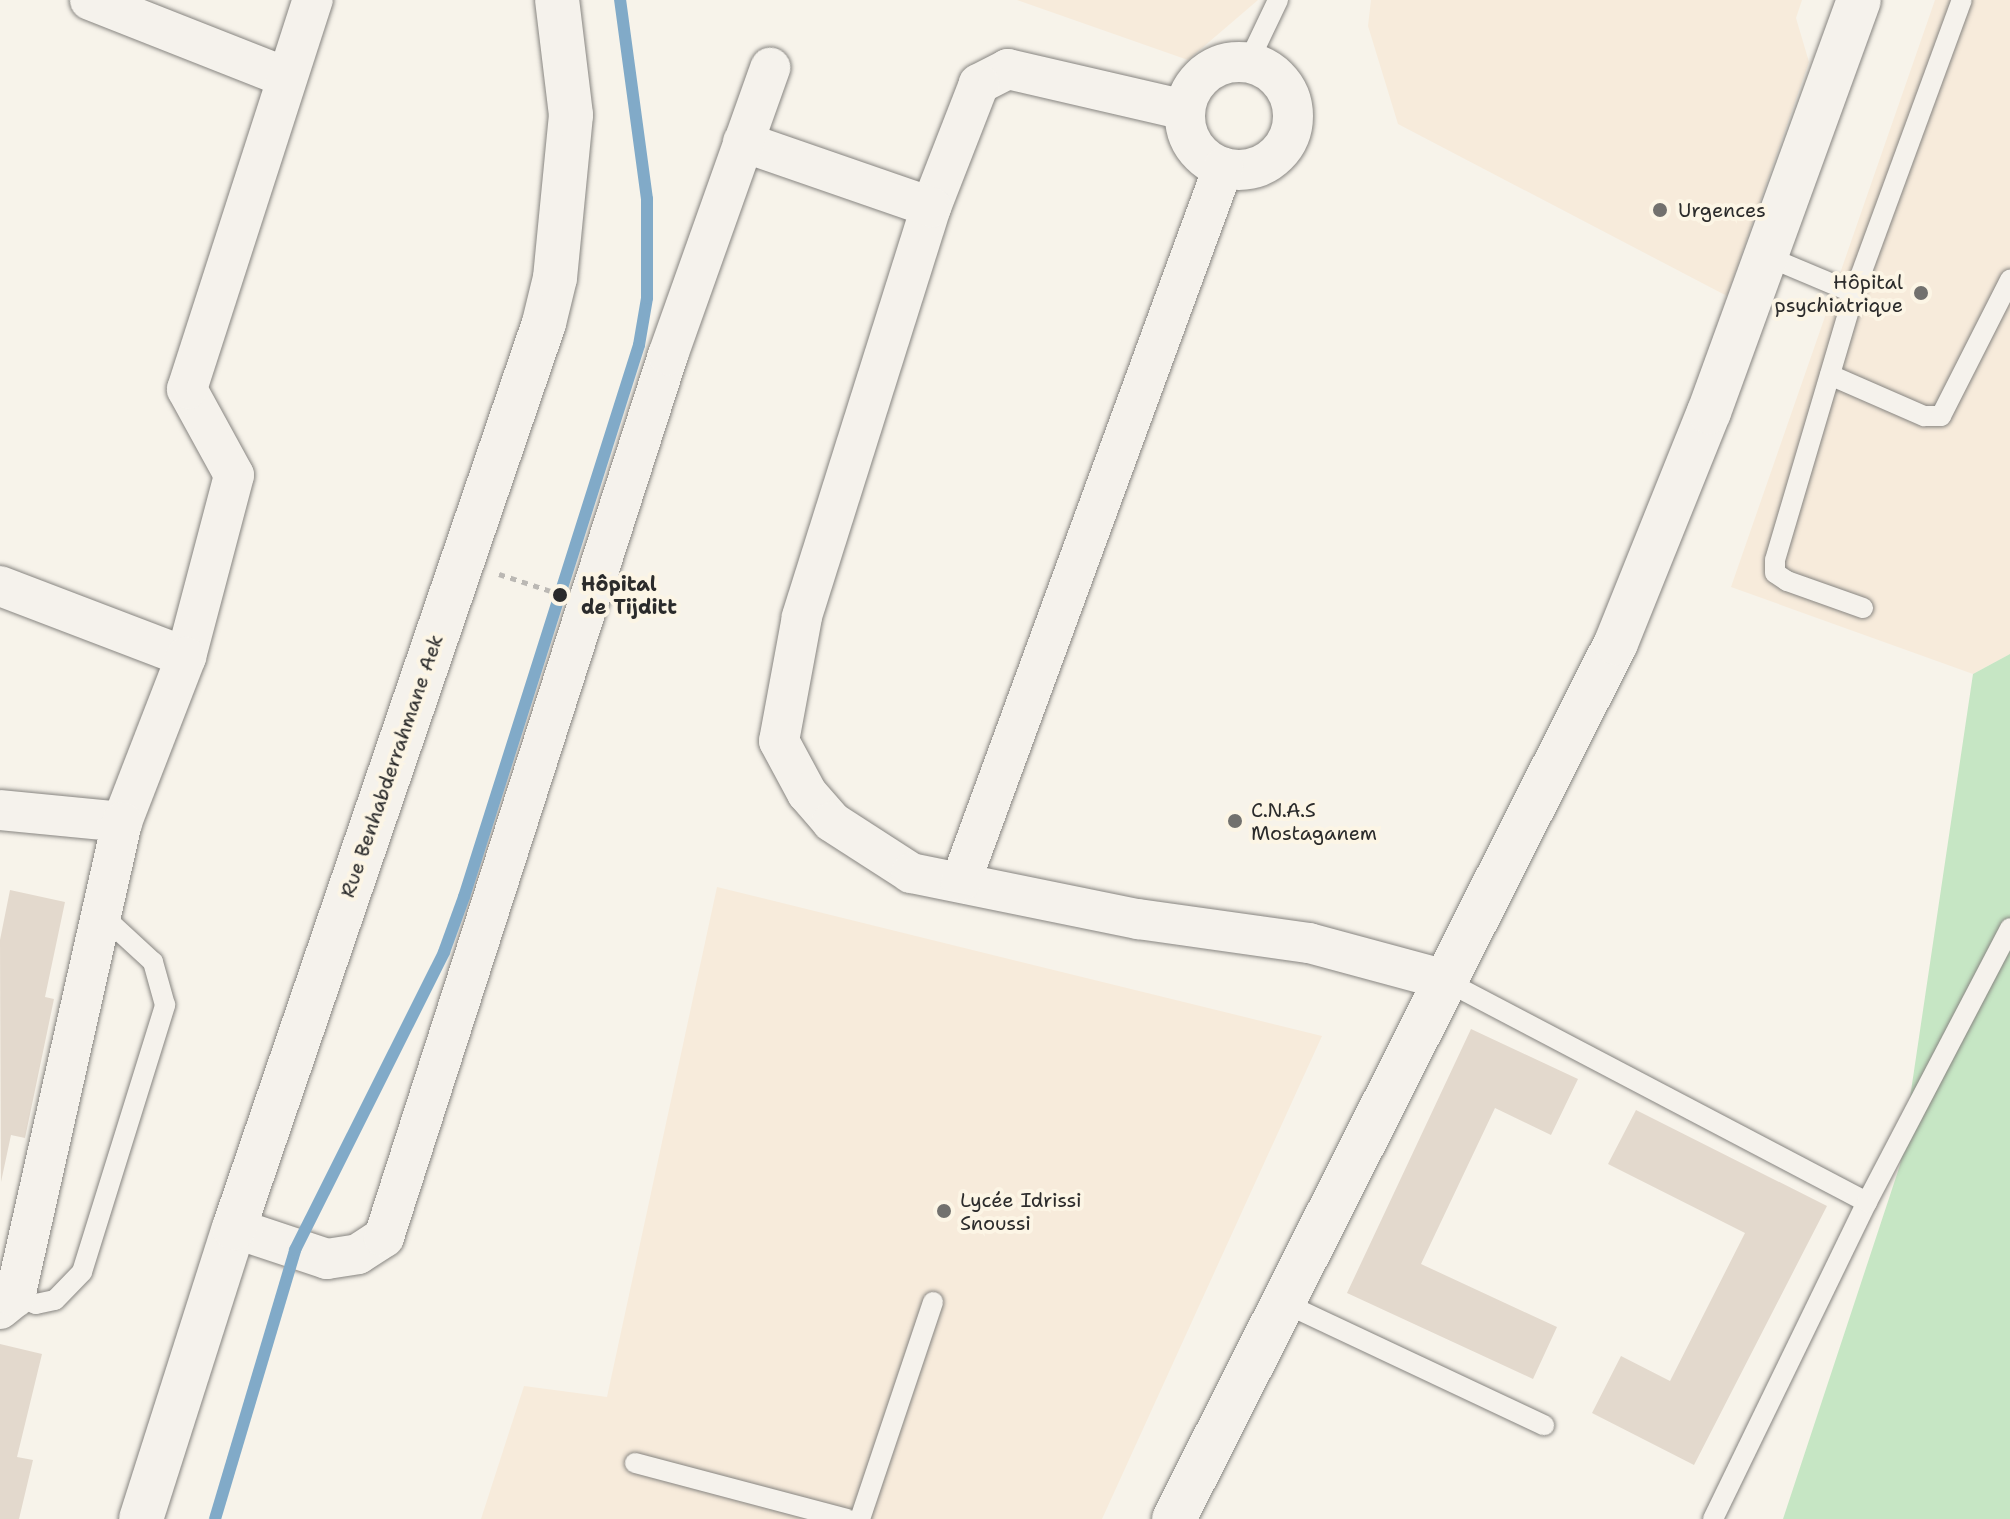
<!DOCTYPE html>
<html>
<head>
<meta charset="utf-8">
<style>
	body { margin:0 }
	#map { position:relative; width:2010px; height:1519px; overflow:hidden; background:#f7f3ea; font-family:"Shantell Sans",sans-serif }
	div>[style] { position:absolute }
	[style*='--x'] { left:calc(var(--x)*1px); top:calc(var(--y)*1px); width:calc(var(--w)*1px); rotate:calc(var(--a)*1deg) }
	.built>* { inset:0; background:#f7ebdb }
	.green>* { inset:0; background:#c6e6c4 }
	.building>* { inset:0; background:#e3d9cd }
	.path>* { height:5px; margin-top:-2.5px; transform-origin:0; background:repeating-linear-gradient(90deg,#bbb8b4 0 6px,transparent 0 12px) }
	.roads { filter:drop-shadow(0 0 2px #878581) drop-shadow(0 0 2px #878581) }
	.lane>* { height:20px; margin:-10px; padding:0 10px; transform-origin:10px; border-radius:10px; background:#f5f2ec }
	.street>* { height:40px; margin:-20px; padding:0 20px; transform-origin:20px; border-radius:20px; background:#f5f2ec }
	.street>.ring { margin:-20px; padding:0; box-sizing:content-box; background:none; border:40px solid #f5f2ec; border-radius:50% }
	.secondary>* { height:44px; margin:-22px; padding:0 22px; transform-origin:22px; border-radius:22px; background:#f5f2ec }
	.primary>* { height:44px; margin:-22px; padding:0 22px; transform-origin:22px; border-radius:22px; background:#f5f2ec }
	.tram-1>* { height:12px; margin:-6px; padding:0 6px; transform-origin:6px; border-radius:6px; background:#81aac8 }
	.dots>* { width:22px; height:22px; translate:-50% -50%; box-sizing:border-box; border:4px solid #fcf5e5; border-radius:50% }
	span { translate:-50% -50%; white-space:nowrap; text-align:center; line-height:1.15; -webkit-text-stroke:8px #fcf5e5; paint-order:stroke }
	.poi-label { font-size:20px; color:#2b2b2b }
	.left { translate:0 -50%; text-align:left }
	.right { translate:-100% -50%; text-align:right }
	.stop-label { font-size:20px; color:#2b2b2b; font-weight:700 }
	.street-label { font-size:20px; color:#2b2b2b }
</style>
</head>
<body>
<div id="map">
	<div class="built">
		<div style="clip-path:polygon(1017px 0,1258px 0,1188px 60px)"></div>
		<div style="clip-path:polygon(1371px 0,1802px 0,1796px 18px,1809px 62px,1727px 296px,1398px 124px,1368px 26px)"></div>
		<div style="clip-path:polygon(1935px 0,2010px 0,2010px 654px,1973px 674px,1731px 587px)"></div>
		<div style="clip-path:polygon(717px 887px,1322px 1036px,1102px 1519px,481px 1519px,524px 1386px,607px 1397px)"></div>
	</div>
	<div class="green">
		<div style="clip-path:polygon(2010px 654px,2010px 1519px,1783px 1519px,1900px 1165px,1973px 674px)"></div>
	</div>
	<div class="building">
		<div style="clip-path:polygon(10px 890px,65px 902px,45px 997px,54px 999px,25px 1138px,11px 1135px,1px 1182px,0 940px)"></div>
		<div style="clip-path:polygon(1471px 1029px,1578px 1079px,1551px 1135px,1495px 1108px,1421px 1264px,1557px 1327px,1533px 1379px,1347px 1293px)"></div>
		<div style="clip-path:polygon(1636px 1110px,1827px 1206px,1694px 1465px,1592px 1413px,1621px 1356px,1670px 1381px,1745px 1233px,1608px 1164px)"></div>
		<div style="clip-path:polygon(0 1344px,42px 1354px,17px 1457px,33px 1460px,19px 1519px,0 1519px)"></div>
	</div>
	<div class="path">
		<div style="--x:499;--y:574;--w:58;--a:18.1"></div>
	</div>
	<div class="roads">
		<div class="lane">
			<div style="--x:1248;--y:63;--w:70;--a:-64.5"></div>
			<div style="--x:1766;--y:256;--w:95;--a:22.8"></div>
			<div style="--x:1830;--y:375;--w:103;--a:23.6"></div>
			<div style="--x:1924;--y:416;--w:17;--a:0"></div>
			<div style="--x:1941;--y:416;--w:153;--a:-63.1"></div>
			<div style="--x:1863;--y:608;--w:81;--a:-160.4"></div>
			<div style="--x:1787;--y:581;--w:14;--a:-146"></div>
			<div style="--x:1775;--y:573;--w:13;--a:-90"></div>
			<div style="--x:1775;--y:560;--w:278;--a:-73.5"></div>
			<div style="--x:1854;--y:293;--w:312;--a:-69.8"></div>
			<div style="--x:1442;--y:979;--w:480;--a:27.7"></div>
			<div style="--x:15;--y:1297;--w:22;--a:18"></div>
			<div style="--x:36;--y:1304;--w:19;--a:-12"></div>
			<div style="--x:55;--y:1300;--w:39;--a:-46"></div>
			<div style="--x:82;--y:1272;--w:280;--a:-72.7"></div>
			<div style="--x:165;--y:1005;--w:45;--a:-105.6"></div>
			<div style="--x:153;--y:962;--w:67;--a:-137.4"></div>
			<div style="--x:1280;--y:1301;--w:292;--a:25.2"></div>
			<div style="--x:635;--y:1463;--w:219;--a:14.8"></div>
			<div style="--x:860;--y:1519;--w:229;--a:-71.4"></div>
			<div style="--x:1713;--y:1519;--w:352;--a:-64.1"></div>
			<div style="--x:1867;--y:1202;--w:309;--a:-62.4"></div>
		</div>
		<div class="street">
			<div style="--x:90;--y:0;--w:210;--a:21.5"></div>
			<div class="ring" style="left:1185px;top:62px;width:68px;height:68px"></div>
			<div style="--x:1185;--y:110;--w:182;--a:-167"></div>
			<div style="--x:1008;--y:69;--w:33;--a:153"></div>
			<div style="--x:979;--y:84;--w:132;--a:111.3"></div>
			<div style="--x:931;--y:207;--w:430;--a:107.5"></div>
			<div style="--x:802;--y:617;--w:126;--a:100.5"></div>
			<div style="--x:779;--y:741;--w:59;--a:61.7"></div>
			<div style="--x:807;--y:793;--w:38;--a:49"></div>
			<div style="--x:832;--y:822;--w:94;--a:32.8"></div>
			<div style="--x:911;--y:873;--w:232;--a:11.5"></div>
			<div style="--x:1138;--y:919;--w:173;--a:8"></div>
			<div style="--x:1309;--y:943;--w:138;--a:15.1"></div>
			<div style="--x:743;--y:142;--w:199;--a:19.1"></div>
			<div style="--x:0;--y:586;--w:199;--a:20.9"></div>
			<div style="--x:186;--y:657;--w:188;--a:-75.2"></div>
			<div style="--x:234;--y:475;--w:98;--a:-118.7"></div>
			<div style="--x:187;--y:389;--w:409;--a:-72.1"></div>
			<div style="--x:0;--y:810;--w:123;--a:5.6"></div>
			<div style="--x:122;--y:822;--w:177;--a:-68.8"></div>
			<div style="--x:961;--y:881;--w:760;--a:-69.82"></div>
			<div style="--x:234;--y:1228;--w:98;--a:18.4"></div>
			<div style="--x:327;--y:1259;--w:31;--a:-9"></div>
			<div style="--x:358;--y:1254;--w:31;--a:-33"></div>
			<div style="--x:384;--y:1237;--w:927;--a:-72.15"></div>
			<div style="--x:668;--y:355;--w:305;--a:-70.4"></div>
			<div style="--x:0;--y:1309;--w:19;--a:-39"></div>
			<div style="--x:15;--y:1297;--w:487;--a:-77.3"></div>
		</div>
		<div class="secondary">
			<div style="--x:141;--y:1519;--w:305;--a:-72.3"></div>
			<div style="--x:234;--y:1228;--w:957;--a:-71.09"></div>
			<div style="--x:544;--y:323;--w:46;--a:-76.3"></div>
			<div style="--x:555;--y:278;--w:164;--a:-84.4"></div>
			<div style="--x:571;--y:115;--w:116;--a:-96.9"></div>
		</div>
		<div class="primary">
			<div style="--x:1174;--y:1519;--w:981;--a:-63.23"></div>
			<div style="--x:1616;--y:643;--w:249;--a:-68.1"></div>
			<div style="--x:1709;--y:412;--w:438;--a:-70"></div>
		</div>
	</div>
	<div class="tram-1">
		<div style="--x:215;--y:1519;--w:281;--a:-73.4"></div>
		<div style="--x:295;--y:1250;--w:333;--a:-63.4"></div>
		<div style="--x:444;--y:952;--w:59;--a:-70"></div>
		<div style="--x:464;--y:897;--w:579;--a:-72.41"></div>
		<div style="--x:639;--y:345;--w:48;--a:-80.3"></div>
		<div style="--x:647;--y:298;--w:99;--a:-90"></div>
		<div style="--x:647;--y:199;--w:201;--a:-97.7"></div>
	</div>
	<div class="dots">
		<div style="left:1660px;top:210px;background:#72716e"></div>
		<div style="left:1921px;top:293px;background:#72716e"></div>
		<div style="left:560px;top:595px;background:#2b2b2b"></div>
		<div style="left:1235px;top:821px;background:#72716e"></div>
		<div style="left:944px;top:1211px;background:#72716e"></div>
	</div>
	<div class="poi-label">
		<span class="left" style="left:1678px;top:210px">Urgences</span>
		<span class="right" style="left:1903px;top:294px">Hôpital<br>psychiatrique</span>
		<span class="left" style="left:1251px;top:822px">C.N.A.S<br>Mostaganem</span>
		<span class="left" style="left:960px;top:1212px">Lycée Idrissi<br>Snoussi</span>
	</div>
	<div class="stop-label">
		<span class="left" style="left:581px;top:596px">Hôpital<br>de Tijditt</span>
	</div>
	<div class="street-label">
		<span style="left:392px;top:766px;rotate:-71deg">Rue Benhabderrahmane Aek</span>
	</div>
</div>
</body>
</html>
